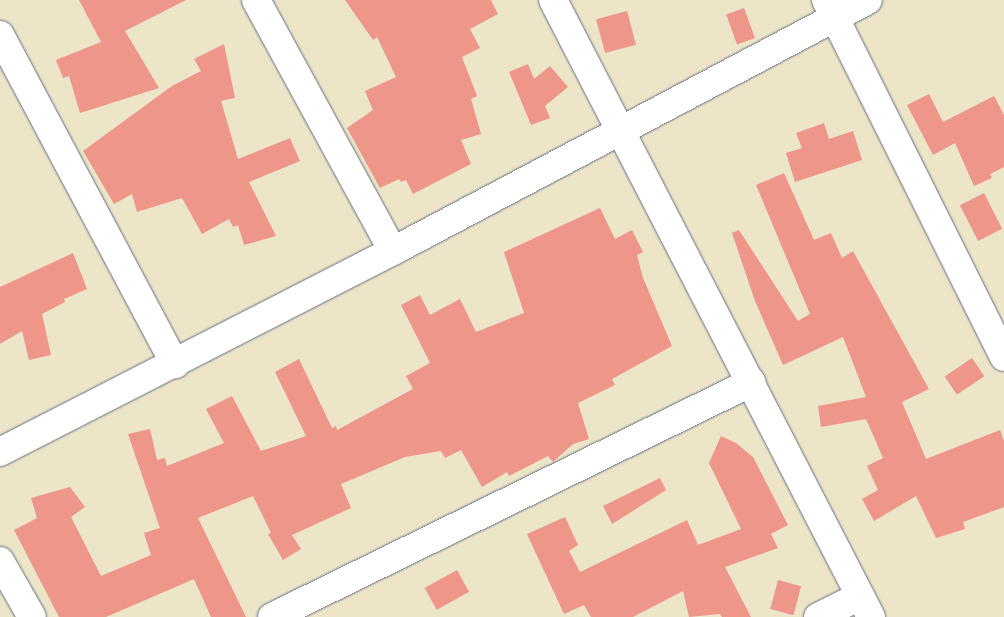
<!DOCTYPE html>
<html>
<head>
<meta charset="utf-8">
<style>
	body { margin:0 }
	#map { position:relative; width:1004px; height:617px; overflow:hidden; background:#ece5c8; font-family:Mynerve,sans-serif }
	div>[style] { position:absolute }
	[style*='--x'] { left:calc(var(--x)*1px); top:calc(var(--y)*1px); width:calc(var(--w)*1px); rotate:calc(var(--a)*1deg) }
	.building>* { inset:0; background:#ee968a; transform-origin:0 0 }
	.roads { filter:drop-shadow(0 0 1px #646f83) drop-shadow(0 0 1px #646f83) }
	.street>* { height:28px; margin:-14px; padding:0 14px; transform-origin:14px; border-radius:14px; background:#fff }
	span { translate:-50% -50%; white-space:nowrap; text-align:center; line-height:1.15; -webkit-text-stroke:4px #f6f6f2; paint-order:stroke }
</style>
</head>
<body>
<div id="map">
	<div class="building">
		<div style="clip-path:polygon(79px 0,186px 0,125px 31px,159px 88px,80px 113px,69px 76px,63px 78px,56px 60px,101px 42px)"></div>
		<div style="clip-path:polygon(345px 0,491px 0,498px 14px,470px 29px,480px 48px,462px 57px,477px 96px,471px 99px,481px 134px,461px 140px,471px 164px,413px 194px,406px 180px,401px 182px,399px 179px,380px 188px,347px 128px,373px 110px,365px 91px,396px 77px,377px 37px,373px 40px)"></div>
		<div style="left:744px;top:8px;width:32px;height:19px;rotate:70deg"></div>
		<div style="left:627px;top:11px;width:35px;height:32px;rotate:75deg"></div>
		<div style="clip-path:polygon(224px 44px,235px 98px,221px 101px,238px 159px,290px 138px,300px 161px,249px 182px,276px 236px,244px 245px,238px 225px,233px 227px,229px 219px,202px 234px,182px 198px,137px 212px,132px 194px,114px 204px,83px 151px,172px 86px,201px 71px,194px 59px)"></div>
		<div style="clip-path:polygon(528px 64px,534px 79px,550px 66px,568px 87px,545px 106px,550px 118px,531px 125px,509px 72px)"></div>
		<div style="clip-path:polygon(929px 94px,943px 122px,994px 96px,1004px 115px,1004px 167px,990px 174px,992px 178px,974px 186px,955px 143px,933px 155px,907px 105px)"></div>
		<div style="clip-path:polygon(824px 123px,829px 139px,853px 131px,862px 160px,795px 182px,786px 153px,802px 148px,796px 133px)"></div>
		<div style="clip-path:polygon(784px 173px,814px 240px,831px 233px,842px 258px,853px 251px,929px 389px,902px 402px,926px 459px,1000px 430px,1004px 441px,1004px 507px,963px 522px,965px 529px,936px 538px,916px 496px,874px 521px,862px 499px,878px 490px,867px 466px,883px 458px,866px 419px,821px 427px,818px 406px,866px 397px,843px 337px,783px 365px,755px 301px,732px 233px,739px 230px,798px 321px,810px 314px,756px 185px)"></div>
		<div style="left:984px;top:193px;width:40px;height:27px;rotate:63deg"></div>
		<div style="clip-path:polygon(600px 208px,615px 239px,632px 230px,643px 252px,637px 255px,643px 278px,672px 346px,612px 379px,615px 385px,578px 403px,589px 439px,573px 444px,553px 462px,548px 456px,509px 476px,507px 472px,482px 487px,461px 450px,445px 458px,441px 451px,405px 457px,341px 484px,351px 508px,292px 535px,301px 549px,283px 560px,268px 534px,271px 533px,253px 496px,198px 518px,246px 617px,211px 617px,194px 579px,106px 617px,59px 617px,14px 530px,37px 518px,31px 498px,70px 487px,85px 507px,71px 517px,101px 576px,151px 555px,144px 533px,160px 528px,128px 434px,150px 429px,157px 460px,165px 458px,167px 466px,224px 443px,206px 409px,232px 396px,261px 451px,306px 436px,275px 372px,299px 359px,332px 428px,336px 426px,337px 430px,413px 389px,406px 376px,430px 363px,401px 305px,420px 295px,430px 315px,460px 299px,476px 332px,524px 313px,504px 252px)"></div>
		<div style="clip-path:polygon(73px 253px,87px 289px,64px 299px,65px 302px,42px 314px,51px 355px,29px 360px,22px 331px,0 344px,0 287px)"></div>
		<div style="left:972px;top:358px;width:22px;height:33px;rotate:56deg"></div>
		<div style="clip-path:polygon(721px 436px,736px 443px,753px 457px,788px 525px,771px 534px,778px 548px,725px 567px,751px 617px,722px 617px,720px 614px,689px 617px,683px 591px,633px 617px,591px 617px,584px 605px,564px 614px,527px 534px,565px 517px,578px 545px,569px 551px,580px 572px,687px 520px,698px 545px,741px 529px,709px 463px)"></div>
		<div style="clip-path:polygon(660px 478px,666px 490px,612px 524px,603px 506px)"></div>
		<div style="left:457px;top:570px;width:25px;height:37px;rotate:61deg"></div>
		<div style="left:778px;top:580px;width:24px;height:30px;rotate:15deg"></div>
	</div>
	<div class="roads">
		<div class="street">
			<div style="--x:256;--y:0;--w:286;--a:61.4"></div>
			<div style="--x:553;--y:0;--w:694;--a:62.73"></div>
			<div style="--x:826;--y:0;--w:399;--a:63.5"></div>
			<div style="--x:0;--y:35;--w:373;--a:62"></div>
			<div style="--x:0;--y:452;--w:441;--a:-27.1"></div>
			<div style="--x:393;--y:251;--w:537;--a:-27.85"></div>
			<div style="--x:0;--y:561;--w:64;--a:60.3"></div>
			<div style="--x:272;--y:617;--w:534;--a:-26.09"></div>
			<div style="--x:818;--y:617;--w:47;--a:-26.6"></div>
		</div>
	</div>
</div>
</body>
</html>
